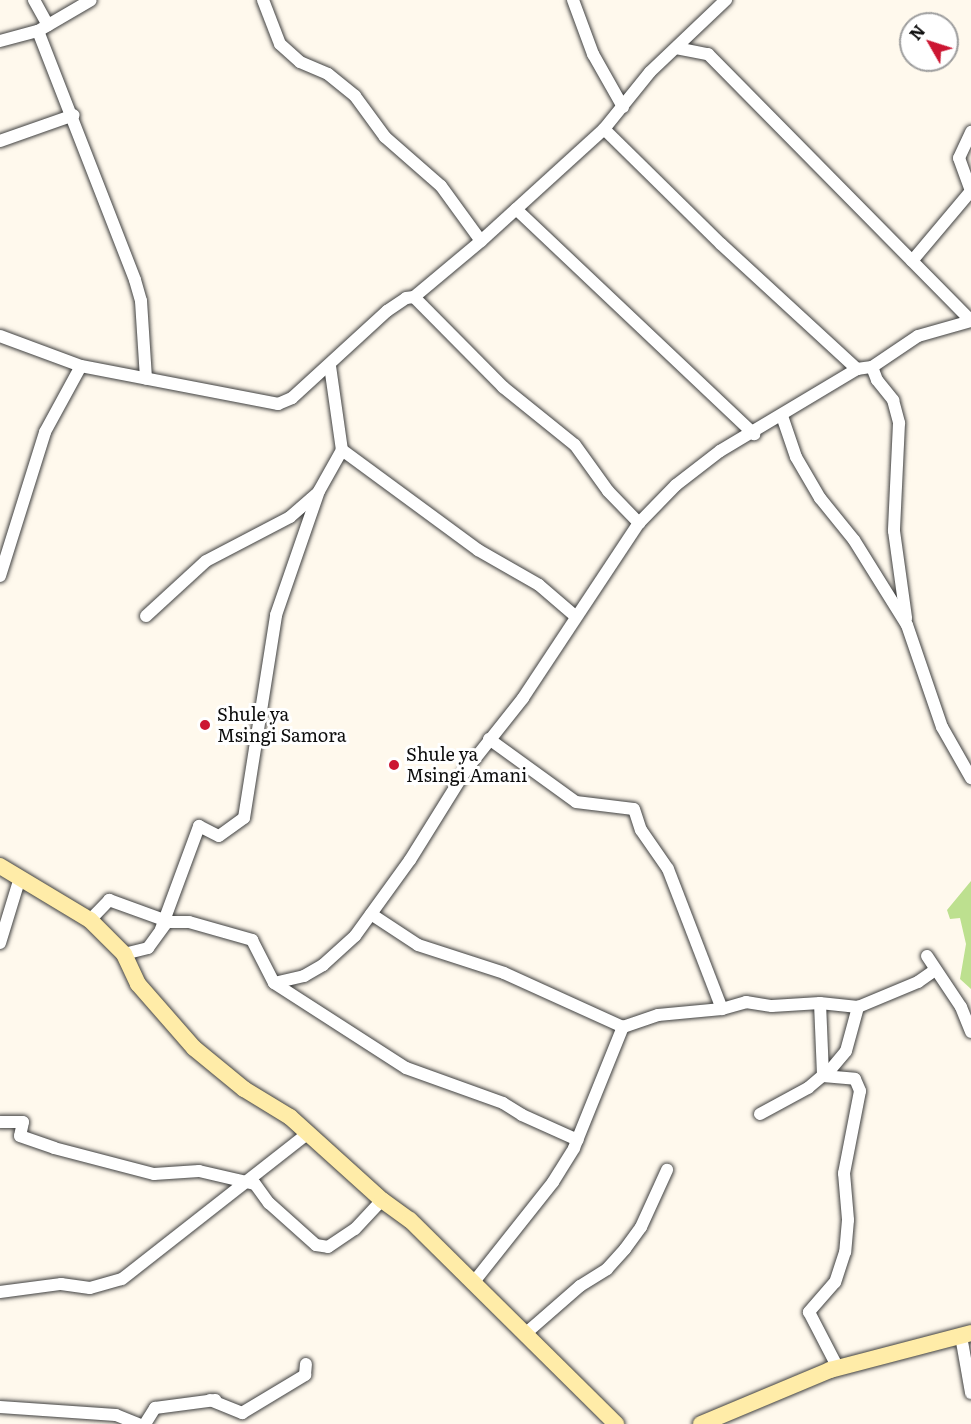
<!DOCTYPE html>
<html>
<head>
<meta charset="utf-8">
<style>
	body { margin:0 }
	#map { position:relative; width:971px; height:1424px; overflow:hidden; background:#fff9ed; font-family:Literata,serif }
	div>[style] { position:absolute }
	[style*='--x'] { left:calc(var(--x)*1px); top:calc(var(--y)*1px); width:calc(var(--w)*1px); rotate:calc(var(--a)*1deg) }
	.forest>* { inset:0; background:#bde08f }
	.roads { filter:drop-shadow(0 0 2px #404040) drop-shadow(0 0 2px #404040) }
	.street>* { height:12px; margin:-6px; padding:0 6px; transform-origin:6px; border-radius:6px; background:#fff }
	.secondary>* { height:16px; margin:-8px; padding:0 8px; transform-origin:8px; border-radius:8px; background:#ffeca8 }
	.dots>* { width:16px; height:16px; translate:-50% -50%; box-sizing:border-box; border:3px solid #fff; border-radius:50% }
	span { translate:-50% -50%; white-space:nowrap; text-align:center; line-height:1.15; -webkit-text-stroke:6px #fff; paint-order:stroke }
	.poi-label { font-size:18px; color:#0d0d0d }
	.left { translate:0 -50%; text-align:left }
	.north { position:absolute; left:899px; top:12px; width:60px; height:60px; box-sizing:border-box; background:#fff; border:2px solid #9e9e9e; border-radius:50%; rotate:309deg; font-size:16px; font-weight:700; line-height:24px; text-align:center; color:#0d0d0d }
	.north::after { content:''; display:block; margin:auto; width:21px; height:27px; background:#cc1632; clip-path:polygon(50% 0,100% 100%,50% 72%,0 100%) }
</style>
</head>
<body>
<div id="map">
	<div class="forest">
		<div style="clip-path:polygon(971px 881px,971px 989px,960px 979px,966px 944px,960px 918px,950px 919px,947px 910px)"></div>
	</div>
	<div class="roads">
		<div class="street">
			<div style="--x:34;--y:0;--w:29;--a:61"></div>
			<div style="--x:263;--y:0;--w:47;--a:68.9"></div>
			<div style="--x:280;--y:44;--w:27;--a:42"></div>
			<div style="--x:300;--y:62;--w:30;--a:23"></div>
			<div style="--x:328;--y:74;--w:35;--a:39"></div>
			<div style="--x:355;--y:96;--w:51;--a:53.8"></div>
			<div style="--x:385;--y:137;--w:74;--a:41.2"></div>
			<div style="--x:441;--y:186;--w:68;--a:54"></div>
			<div style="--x:573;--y:0;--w:58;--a:69.7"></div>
			<div style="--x:593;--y:54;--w:61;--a:60.5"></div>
			<div style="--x:38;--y:31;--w:267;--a:68.7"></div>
			<div style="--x:135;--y:280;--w:22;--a:74"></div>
			<div style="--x:141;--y:301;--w:78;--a:86.3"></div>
			<div style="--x:0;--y:41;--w:39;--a:-15"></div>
			<div style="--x:38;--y:31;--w:61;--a:-30.3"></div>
			<div style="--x:676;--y:48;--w:33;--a:11"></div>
			<div style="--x:708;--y:54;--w:375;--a:45.4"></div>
			<div style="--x:604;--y:129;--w:164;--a:44.5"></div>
			<div style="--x:721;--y:244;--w:185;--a:42.6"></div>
			<div style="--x:0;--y:141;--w:78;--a:-19.4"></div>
			<div style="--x:516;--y:209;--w:328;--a:43.4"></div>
			<div style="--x:912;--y:261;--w:92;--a:-49.9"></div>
			<div style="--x:971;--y:191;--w:35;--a:-110"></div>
			<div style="--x:959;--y:158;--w:29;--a:-65"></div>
			<div style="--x:414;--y:297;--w:127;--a:45.3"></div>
			<div style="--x:503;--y:387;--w:92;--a:38.9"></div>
			<div style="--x:575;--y:445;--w:57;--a:54.3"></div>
			<div style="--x:608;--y:491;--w:45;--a:45.9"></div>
			<div style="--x:0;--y:336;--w:86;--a:20.3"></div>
			<div style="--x:81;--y:366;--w:201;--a:10.9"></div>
			<div style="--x:278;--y:404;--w:15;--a:-23"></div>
			<div style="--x:292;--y:398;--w:129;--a:-42.5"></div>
			<div style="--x:387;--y:311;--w:23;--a:-34"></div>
			<div style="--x:406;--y:298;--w:8;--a:-7"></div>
			<div style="--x:414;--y:297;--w:87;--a:-39.9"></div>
			<div style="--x:481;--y:241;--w:166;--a:-42.3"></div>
			<div style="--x:604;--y:129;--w:73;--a:-51.1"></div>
			<div style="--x:650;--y:72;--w:105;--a:-43.5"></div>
			<div style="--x:330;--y:366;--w:85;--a:81.9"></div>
			<div style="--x:342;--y:450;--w:169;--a:36.3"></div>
			<div style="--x:478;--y:550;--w:70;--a:29.8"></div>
			<div style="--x:539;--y:585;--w:48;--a:40.7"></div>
			<div style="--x:872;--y:367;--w:14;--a:69"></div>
			<div style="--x:877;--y:380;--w:26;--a:51"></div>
			<div style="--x:893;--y:400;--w:24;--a:75"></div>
			<div style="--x:899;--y:423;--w:108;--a:92.7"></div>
			<div style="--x:894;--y:531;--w:88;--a:82.1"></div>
			<div style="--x:782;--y:416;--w:43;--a:71.1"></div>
			<div style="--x:796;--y:457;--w:48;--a:59.7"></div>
			<div style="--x:820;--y:498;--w:54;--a:51"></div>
			<div style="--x:854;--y:540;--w:100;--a:58.1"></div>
			<div style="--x:907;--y:625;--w:108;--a:71.1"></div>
			<div style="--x:942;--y:727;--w:59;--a:60.4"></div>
			<div style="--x:0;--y:576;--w:151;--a:-72.6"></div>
			<div style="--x:45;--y:432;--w:75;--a:-61.4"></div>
			<div style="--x:146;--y:616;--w:81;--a:-42.5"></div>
			<div style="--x:206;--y:561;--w:95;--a:-27.6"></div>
			<div style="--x:290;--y:517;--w:35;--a:-41"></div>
			<div style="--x:489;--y:739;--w:107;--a:35.9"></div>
			<div style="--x:576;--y:802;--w:58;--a:6.9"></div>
			<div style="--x:634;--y:809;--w:22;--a:72"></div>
			<div style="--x:641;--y:830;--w:47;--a:55.3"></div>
			<div style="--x:668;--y:869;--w:150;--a:68.9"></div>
			<div style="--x:371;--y:914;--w:56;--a:33.4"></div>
			<div style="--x:418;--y:945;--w:90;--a:18"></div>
			<div style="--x:504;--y:973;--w:131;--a:24.4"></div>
			<div style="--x:623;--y:1027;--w:37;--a:-19"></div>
			<div style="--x:658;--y:1015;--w:64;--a:-5.4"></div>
			<div style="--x:722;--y:1009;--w:25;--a:-16"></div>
			<div style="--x:746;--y:1002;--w:26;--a:9"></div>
			<div style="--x:772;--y:1006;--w:48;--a:-3.6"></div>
			<div style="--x:820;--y:1003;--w:38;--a:6"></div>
			<div style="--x:858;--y:1007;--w:65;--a:-22.6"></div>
			<div style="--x:918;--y:982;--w:21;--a:-35"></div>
			<div style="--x:90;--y:920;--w:28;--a:-46"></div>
			<div style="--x:109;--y:900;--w:59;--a:20"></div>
			<div style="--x:161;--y:929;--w:110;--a:-69.7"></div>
			<div style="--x:199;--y:826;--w:22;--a:27"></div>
			<div style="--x:219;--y:836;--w:31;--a:-36"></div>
			<div style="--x:244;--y:818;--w:206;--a:-81"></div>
			<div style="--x:276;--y:615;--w:131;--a:-70.9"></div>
			<div style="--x:319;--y:491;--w:47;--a:-60.7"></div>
			<div style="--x:0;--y:943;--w:65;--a:-73"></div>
			<div style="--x:124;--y:954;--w:25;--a:-14"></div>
			<div style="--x:148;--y:948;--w:32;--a:-54"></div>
			<div style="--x:167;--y:922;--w:22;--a:0"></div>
			<div style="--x:189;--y:922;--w:66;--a:15.9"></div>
			<div style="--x:252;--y:940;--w:48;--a:62.9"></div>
			<div style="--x:274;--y:983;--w:31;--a:-13"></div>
			<div style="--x:304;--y:976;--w:22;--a:-30"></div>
			<div style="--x:323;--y:965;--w:43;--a:-42.2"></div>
			<div style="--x:355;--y:936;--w:94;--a:-54.1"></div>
			<div style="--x:410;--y:860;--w:106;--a:-58.1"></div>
			<div style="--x:466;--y:770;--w:92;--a:-51.6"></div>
			<div style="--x:523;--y:698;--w:210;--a:-56.5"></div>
			<div style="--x:639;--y:523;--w:53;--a:-45.8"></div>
			<div style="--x:676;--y:485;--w:56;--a:-37.7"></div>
			<div style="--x:720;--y:451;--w:160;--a:-30.9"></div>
			<div style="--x:857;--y:369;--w:15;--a:-8"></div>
			<div style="--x:872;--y:367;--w:55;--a:-34"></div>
			<div style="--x:918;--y:336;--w:55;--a:-15.8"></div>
			<div style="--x:927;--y:956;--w:61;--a:56.3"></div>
			<div style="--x:961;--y:1007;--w:27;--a:68"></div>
			<div style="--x:274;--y:983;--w:157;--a:32.8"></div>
			<div style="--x:406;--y:1068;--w:103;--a:19.8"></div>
			<div style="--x:503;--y:1103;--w:22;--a:32"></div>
			<div style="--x:522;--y:1115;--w:61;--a:24.1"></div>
			<div style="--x:820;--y:1003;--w:73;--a:87.6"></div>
			<div style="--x:823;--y:1076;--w:32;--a:5"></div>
			<div style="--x:855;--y:1079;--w:13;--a:67"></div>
			<div style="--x:860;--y:1091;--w:84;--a:101"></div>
			<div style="--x:844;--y:1173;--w:47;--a:85.1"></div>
			<div style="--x:848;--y:1220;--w:32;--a:95"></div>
			<div style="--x:845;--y:1252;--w:32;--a:108"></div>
			<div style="--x:835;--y:1282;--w:40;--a:131"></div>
			<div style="--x:809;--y:1312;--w:63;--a:62.6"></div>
			<div style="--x:760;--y:1114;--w:55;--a:-28.4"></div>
			<div style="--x:808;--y:1088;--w:30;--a:-40"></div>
			<div style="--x:831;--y:1069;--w:23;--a:-50"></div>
			<div style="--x:846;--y:1051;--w:46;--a:-74.7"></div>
			<div style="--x:0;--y:1122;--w:23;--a:0"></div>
			<div style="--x:23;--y:1122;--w:14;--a:102"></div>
			<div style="--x:20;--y:1136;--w:36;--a:19"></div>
			<div style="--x:54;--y:1148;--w:103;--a:14.6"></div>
			<div style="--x:154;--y:1174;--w:45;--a:-3.8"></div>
			<div style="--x:199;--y:1171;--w:57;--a:13.1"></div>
			<div style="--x:255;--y:1184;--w:24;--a:54"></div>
			<div style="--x:269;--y:1203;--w:63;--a:41.8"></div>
			<div style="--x:316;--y:1245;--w:12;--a:9"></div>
			<div style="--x:328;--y:1247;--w:32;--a:-34"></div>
			<div style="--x:355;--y:1229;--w:40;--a:-47"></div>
			<div style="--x:473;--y:1283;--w:129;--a:-51.6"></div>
			<div style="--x:553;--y:1182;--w:40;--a:-58"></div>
			<div style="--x:574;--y:1148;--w:131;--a:-68"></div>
			<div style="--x:0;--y:1292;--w:62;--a:-7.5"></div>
			<div style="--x:61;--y:1284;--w:29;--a:8"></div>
			<div style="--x:90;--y:1288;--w:33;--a:-16"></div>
			<div style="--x:122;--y:1279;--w:236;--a:-38.1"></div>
			<div style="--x:525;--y:1334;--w:73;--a:-41.1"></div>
			<div style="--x:580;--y:1286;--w:32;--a:-32"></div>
			<div style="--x:607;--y:1269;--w:27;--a:-48"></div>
			<div style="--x:625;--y:1249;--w:27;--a:-54"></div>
			<div style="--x:641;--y:1227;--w:63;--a:-65.5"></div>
			<div style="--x:961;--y:1336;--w:58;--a:80"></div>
			<div style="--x:210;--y:1400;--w:35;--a:22"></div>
			<div style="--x:242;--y:1413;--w:74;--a:-31.1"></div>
			<div style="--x:305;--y:1375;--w:11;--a:-85"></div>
			<div style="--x:0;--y:1407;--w:116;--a:3.9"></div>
			<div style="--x:116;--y:1415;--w:24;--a:22"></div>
			<div style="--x:145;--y:1424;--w:19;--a:-58"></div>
			<div style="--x:155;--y:1408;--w:61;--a:-7.6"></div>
		</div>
		<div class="secondary">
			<div style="--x:0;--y:866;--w:105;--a:31"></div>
			<div style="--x:90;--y:920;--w:48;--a:45"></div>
			<div style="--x:124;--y:954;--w:33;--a:65"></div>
			<div style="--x:138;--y:984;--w:85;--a:48.8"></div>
			<div style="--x:194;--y:1048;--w:65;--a:39.4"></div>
			<div style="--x:244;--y:1089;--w:54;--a:31.3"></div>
			<div style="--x:290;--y:1117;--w:124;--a:42.1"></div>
			<div style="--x:382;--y:1200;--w:34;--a:36"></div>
			<div style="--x:410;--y:1220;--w:290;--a:44.7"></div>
			<div style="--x:701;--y:1424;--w:140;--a:-22.7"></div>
			<div style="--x:830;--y:1370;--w:146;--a:-14.7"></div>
		</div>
	</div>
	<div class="dots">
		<div style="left:205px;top:725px;background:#cc1632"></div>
		<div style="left:394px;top:765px;background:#cc1632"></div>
	</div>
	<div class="poi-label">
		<span class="left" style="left:217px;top:725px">Shule ya<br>Msingi Samora</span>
		<span class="left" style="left:406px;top:765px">Shule ya<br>Msingi Amani</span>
	</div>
	<div class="north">N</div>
</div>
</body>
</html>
